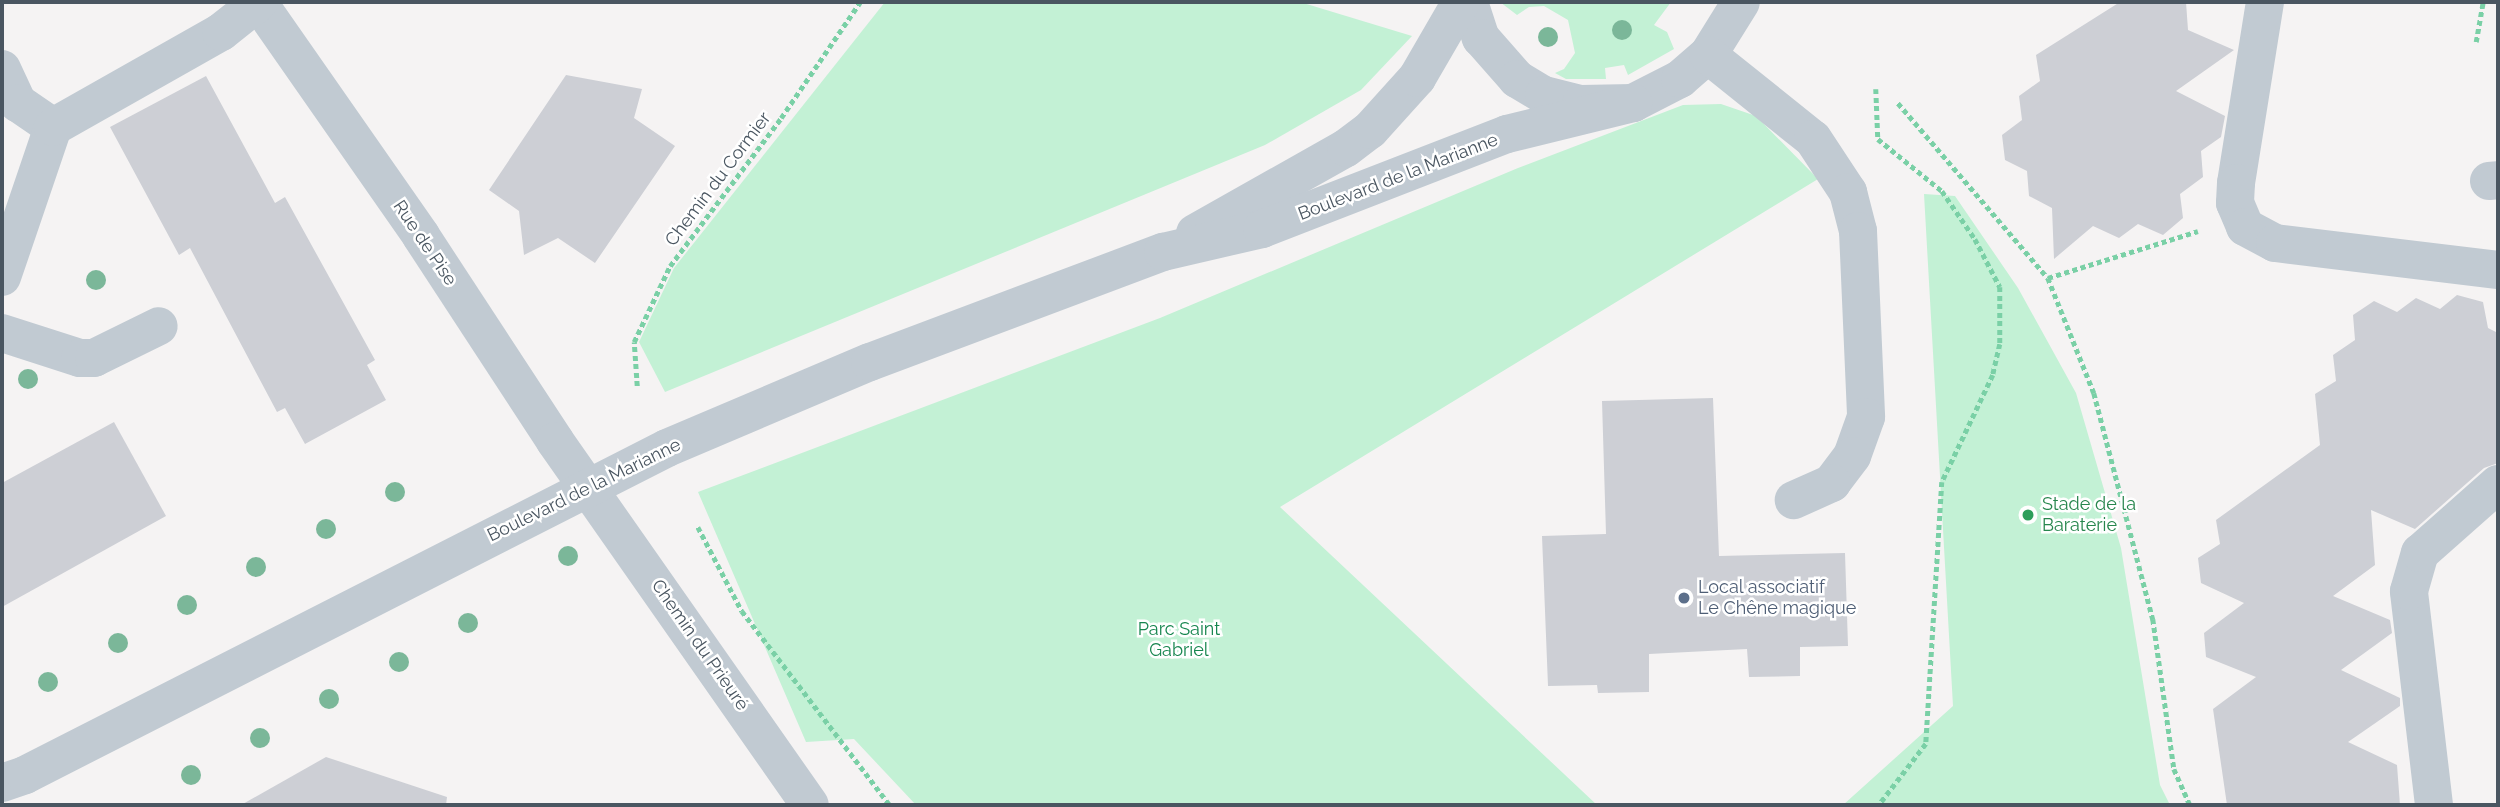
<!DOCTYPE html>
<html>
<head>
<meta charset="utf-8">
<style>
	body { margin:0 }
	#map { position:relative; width:2500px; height:807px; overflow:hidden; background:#f5f3f3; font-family:Raleway,sans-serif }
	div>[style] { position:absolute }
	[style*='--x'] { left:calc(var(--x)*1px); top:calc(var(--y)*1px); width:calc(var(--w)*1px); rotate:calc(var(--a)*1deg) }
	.green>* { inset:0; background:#c3f1d5 }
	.building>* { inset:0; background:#cdcfd5 }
	.path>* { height:4.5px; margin-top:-2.25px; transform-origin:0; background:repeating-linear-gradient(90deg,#7ad0a6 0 5px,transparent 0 8.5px) }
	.minor>* { height:38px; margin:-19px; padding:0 19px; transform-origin:19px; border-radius:19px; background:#c1cad2 }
	.trees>* { width:20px; height:20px; margin:-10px; border-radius:50%; background:#7bb799 }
	.dots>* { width:19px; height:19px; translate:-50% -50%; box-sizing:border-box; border:4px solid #fff; border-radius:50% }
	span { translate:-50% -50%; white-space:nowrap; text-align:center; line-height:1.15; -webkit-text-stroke:5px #fff; paint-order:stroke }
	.street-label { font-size:18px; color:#4a5661 }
	.leisure-label { font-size:18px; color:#27864d }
	.left { translate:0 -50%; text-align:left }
	.service-label { font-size:18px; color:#4e5e75 }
	.park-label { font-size:18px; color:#17864f }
	.frame { position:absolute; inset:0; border:4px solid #4a5661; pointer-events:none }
</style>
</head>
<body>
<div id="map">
	<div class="green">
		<div style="clip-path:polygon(885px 2px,1300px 2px,1412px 36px,1361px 90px,1265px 145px,665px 392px,639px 342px,674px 268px)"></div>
		<div style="clip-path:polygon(1500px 2px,1671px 2px,1654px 25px,1667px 32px,1674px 49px,1628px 75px,1624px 65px,1605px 68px,1606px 79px,1566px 79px,1555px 73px,1564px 69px,1575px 53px,1568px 20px,1544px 6px,1529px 7px,1517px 15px)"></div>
		<div style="clip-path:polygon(1721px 104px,1756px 116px,1818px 179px,1280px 507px,1597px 805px,916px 805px,854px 739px,806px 742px,698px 492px,1160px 318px,1518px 168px,1683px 105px)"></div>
		<div style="clip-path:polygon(1924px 194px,1955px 196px,2018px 288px,2076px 393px,2121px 548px,2160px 785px,2170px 805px,1843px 805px,1953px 706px)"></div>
	</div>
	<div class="building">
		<div style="clip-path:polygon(2120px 2px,2186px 2px,2188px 30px,2234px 50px,2176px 91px,2225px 116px,2221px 137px,2201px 151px,2203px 177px,2180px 194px,2183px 218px,2163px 235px,2138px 224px,2119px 238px,2093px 226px,2054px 259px,2052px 208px,2029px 196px,2027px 171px,2005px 160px,2002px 135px,2022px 120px,2019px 96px,2040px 81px,2036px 55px)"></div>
		<div style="clip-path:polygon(566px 75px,642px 89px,634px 118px,675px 146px,595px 263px,558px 238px,524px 255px,519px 211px,489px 190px)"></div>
		<div style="clip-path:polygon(206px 76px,275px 203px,285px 197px,375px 360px,367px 365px,386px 400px,305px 444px,285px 408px,277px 412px,190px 248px,179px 255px,110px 127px)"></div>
		<div style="clip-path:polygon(2457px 295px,2483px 302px,2488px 328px,2498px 333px,2498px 463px,2484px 468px,2415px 529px,2371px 510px,2375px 565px,2333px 596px,2390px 620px,2392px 633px,2341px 670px,2400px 698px,2400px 706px,2348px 742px,2397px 765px,2400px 805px,2227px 805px,2213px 709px,2256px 677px,2206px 657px,2204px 633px,2244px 603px,2201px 583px,2198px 558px,2220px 544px,2216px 520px,2320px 445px,2315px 394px,2336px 381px,2333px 355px,2355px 340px,2353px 315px,2374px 301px,2397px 312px,2416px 298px,2440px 309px)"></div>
		<div style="clip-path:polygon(1713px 398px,1719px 556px,1845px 553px,1848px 646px,1800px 647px,1800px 676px,1749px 677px,1747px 649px,1649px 654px,1649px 692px,1598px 693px,1597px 685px,1548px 686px,1542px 536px,1606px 534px,1602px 401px)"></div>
		<div style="clip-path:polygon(114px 422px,166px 516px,2px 607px,2px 483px)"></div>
		<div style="clip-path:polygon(326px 757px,447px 797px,446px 805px,241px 805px)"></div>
	</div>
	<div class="path">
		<div style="--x:2476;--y:42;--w:41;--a:-80.1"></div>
		<div style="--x:1876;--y:89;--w:50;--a:87.7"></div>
		<div style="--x:1878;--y:139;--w:82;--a:39.1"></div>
		<div style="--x:1942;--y:191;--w:58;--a:55.5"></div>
		<div style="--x:1975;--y:239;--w:54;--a:62.5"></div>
		<div style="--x:2000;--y:287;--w:57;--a:90"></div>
		<div style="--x:2000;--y:344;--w:32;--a:103"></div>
		<div style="--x:1993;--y:375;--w:119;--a:115.5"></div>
		<div style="--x:1942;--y:482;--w:262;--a:93.5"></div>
		<div style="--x:1926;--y:744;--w:77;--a:127.6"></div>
		<div style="--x:1898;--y:103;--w:230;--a:49.4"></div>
		<div style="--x:2048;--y:278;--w:157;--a:-17.4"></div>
		<div style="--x:2048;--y:278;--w:124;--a:68.2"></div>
		<div style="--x:2094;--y:393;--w:234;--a:75.4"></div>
		<div style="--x:2153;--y:619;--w:151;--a:82"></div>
		<div style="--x:2174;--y:769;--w:39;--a:66"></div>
		<div style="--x:637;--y:386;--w:44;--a:-93.9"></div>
		<div style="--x:634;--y:342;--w:84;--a:-64.7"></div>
		<div style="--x:670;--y:266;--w:185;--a:-53.1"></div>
		<div style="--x:781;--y:118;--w:140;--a:-55.7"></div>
		<div style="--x:698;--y:527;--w:95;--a:62.4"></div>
		<div style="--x:742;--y:611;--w:244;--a:52.7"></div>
	</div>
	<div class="minor">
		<div style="--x:258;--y:2;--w:285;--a:55.1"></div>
		<div style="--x:421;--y:236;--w:245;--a:56.8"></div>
		<div style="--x:555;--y:441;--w:444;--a:55"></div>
		<div style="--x:1469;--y:2;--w:38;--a:72"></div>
		<div style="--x:1481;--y:38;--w:55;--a:48.7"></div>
		<div style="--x:1517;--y:79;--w:31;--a:31"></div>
		<div style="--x:1544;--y:95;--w:38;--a:14"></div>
		<div style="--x:1581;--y:104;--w:52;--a:-1.1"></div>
		<div style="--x:1633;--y:103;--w:53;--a:-27.1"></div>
		<div style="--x:1680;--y:79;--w:37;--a:-41"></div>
		<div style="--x:1708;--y:55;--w:62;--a:-58.1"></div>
		<div style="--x:2265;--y:2;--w:183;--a:99.1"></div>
		<div style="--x:2236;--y:183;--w:20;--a:93"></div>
		<div style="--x:2235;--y:203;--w:26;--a:67"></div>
		<div style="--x:2245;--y:227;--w:34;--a:28"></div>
		<div style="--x:2275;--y:243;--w:225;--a:6.9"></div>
		<div style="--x:1708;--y:55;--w:134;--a:38.7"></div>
		<div style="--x:1813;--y:139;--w:64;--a:56.6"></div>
		<div style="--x:1848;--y:192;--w:40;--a:75.6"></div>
		<div style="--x:1858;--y:231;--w:186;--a:87.5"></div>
		<div style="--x:1866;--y:417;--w:41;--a:109.7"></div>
		<div style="--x:1852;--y:456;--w:34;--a:127"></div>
		<div style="--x:1832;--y:483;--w:42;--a:155.9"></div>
		<div style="--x:2;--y:69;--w:38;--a:65"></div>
		<div style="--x:18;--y:103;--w:42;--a:34.4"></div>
		<div style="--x:2489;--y:181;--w:9;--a:-6"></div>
		<div style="--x:1195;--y:233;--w:173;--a:-29.4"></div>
		<div style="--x:1346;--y:148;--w:30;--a:-37"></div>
		<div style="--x:1370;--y:130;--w:70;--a:-47.9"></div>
		<div style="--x:1417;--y:78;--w:88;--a:-59.9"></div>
		<div style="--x:2;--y:277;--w:158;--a:-71.2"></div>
		<div style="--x:53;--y:127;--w:193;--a:-29.5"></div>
		<div style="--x:221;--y:32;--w:48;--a:-38.3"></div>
		<div style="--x:2;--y:333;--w:82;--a:17.8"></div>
		<div style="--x:80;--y:358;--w:14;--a:0"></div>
		<div style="--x:94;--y:358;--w:72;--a:-26.2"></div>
		<div style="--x:2;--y:783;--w:24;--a:-19"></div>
		<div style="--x:25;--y:775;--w:720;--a:-26.99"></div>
		<div style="--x:667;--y:448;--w:220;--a:-23"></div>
		<div style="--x:870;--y:362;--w:313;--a:-20.6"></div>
		<div style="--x:1163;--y:252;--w:102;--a:-13.1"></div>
		<div style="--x:1262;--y:229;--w:263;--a:-21.2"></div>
		<div style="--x:1507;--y:134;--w:130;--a:-13.8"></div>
		<div style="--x:2434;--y:805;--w:215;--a:-96.7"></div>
		<div style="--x:2409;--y:591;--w:40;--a:-74"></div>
		<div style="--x:2420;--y:553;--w:104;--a:-41.5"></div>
	</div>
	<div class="trees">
		<div style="left:1622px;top:30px"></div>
		<div style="left:1548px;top:37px"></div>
		<div style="left:96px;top:280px"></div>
		<div style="left:28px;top:379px"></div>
		<div style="left:395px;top:492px"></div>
		<div style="left:326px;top:529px"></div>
		<div style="left:568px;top:556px"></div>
		<div style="left:256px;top:567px"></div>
		<div style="left:187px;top:605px"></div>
		<div style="left:468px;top:623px"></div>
		<div style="left:118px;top:643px"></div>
		<div style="left:399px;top:662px"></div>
		<div style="left:48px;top:682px"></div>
		<div style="left:329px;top:699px"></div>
		<div style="left:260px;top:738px"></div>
		<div style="left:191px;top:775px"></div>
	</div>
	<div class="dots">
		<div style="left:2028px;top:515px;background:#2e9e5b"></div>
		<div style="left:1684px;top:598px;background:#5c6f8a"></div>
	</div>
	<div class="street-label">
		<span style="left:1398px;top:177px;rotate:-21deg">Boulevard de la Marianne</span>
		<span style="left:718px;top:179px;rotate:-53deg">Chemin du Cormier</span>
		<span style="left:425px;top:243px;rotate:56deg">Rue de Pise</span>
		<span style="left:584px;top:490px;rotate:-26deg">Boulevard de la Marianne</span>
		<span style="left:700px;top:645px;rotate:55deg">Chemin du Prieuré</span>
	</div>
	<div class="leisure-label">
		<span class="left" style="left:2042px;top:515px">Stade de la<br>Baraterie</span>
	</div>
	<div class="service-label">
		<span class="left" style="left:1698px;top:598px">Local associatif<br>Le Chêne magique</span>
	</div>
	<div class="park-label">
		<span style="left:1179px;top:640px">Parc Saint<br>Gabriel</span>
	</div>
	<div class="frame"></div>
</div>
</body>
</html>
